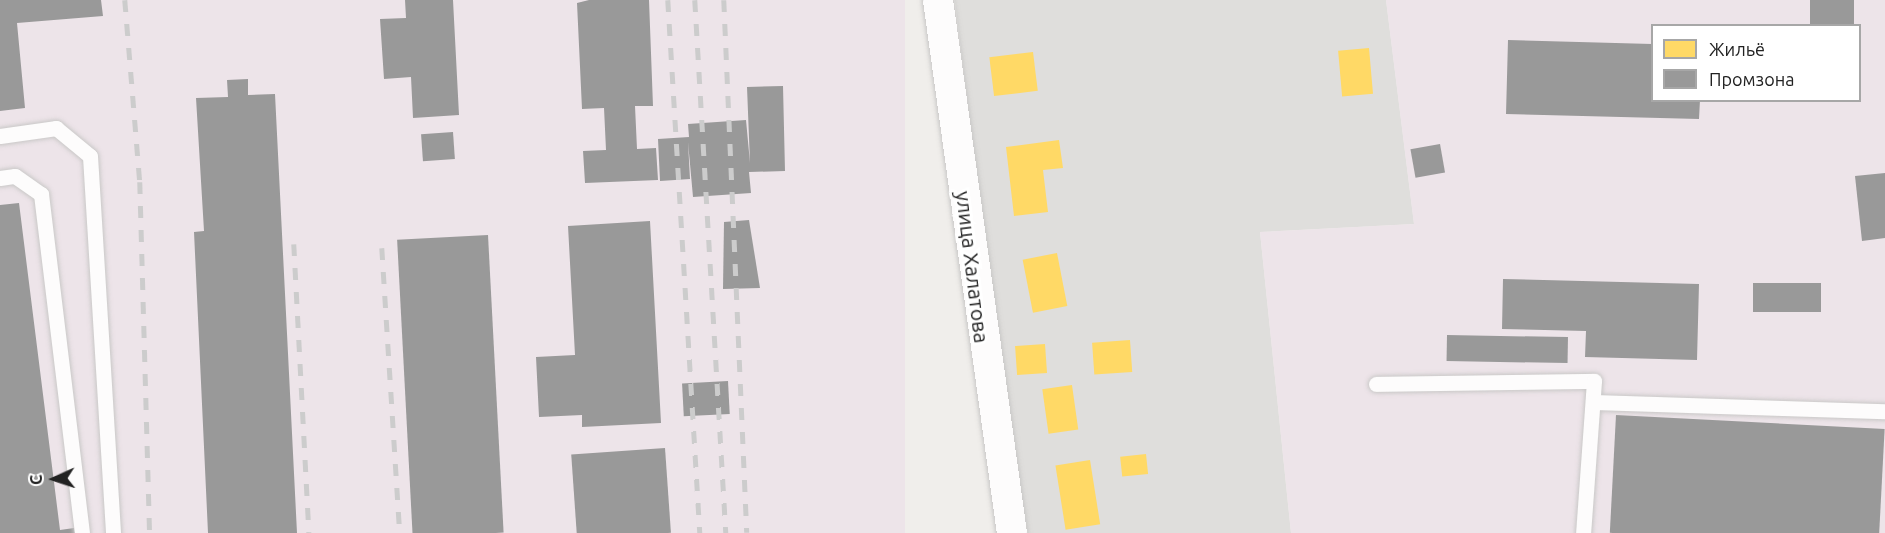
<!DOCTYPE html>
<html>
<head>
<meta charset="utf-8">
<style>
	body { margin:0 }
	#map { position:relative; width:1885px; height:533px; overflow:hidden; background:#f0eeeb; font-family:Ubuntu,sans-serif }
	div>[style] { position:absolute }
	[style*='--x'] { left:calc(var(--x)*1px); top:calc(var(--y)*1px); width:calc(var(--w)*1px); rotate:calc(var(--a)*1deg) }
	.residential>* { inset:0; background:#dfdedc }
	.industrial>* { inset:0; background:#ede4e9; transform-origin:0 0 }
	.homes>* { inset:0; background:#ffd966; transform-origin:0 0 }
	.industry>* { inset:0; background:#999; transform-origin:0 0 }
	.roads { filter:drop-shadow(0 0 2px #c9c8c7) drop-shadow(0 0 2px #c9c8c7) }
	.service>* { height:15px; margin:-7.5px; padding:0 7.5px; transform-origin:7.5px; border-radius:7.5px; background:#fdfcfc }
	.minor>* { height:30px; margin:-15px; padding:0 15px; transform-origin:15px; border-radius:15px; background:#fdfcfc }
	.rail>* { height:4.5px; margin-top:-2.25px; transform-origin:0; background:repeating-linear-gradient(90deg,#ccc 0 12px,transparent 0 24px) }
	span { translate:-50% -50%; white-space:nowrap; text-align:center; line-height:1.15; -webkit-text-stroke:6px #fff; paint-order:stroke }
	.street-label { font-size:21px; color:#222 }
	.legend { position:absolute; left:1651px; top:24px; width:210px; height:78px; box-sizing:border-box; background:#fff; border:2px solid #a7a7a7; margin:0; padding:8px 10px; list-style:none; font-size:18px; color:#222 }
	.legend li { display:flex; align-items:center; gap:12px; height:30px }
	.legend b { width:30px; border:2px solid #a7a7a7 }
	.north { position:absolute; left:24px; top:449px; width:60px; height:60px; -webkit-text-stroke:4px #fff; paint-order:stroke; rotate:267deg; font-size:16px; font-weight:700; line-height:24px; text-align:center; color:#222 }
	.north::after { content:''; display:block; margin:auto; width:21px; height:27px; background:#222; clip-path:polygon(50% 0,100% 100%,50% 72%,0 100%) }
</style>
</head>
<body>
<div id="map">
	<div class="residential">
		<div style="clip-path:polygon(955px 0,1386px 0,1414px 224px,1260px 232px,1291px 533px,1028px 533px,1008px 438px)"></div>
	</div>
	<div class="industrial">
		<div style="left:0;top:0;width:905px;height:533px"></div>
		<div style="clip-path:polygon(evenodd,1386px 0,1885px 0,1885px 533px,1291px 533px,1260px 232px,1414px 224px,1386px 0,1652px 26px,1860px 26px,1860px 100px,1652px 100px,1652px 26px)"></div>
	</div>
	<div class="homes">
		<div style="left:1369px;top:48px;width:46px;height:31px;rotate:85deg"></div>
		<div style="left:1033px;top:52px;width:39px;height:44px;rotate:83deg"></div>
		<div style="clip-path:polygon(1059px 140px,1063px 168px,1043px 170px,1048px 212px,1014px 216px,1006px 147px)"></div>
		<div style="left:1057px;top:253px;width:54px;height:35px;rotate:79deg"></div>
		<div style="left:1130px;top:340px;width:32px;height:38px;rotate:86deg"></div>
		<div style="left:1045px;top:344px;width:29px;height:30px;rotate:86deg"></div>
		<div style="left:1072px;top:385px;width:45px;height:30px;rotate:82deg"></div>
		<div style="left:1146px;top:454px;width:20px;height:26px;rotate:84deg"></div>
		<div style="left:1090px;top:460px;width:65px;height:35px;rotate:81deg"></div>
	</div>
	<div class="industry">
		<div style="clip-path:polygon(0 0,101px 0,103px 16px,17px 23px,25px 108px,0 111px)"></div>
		<div style="clip-path:polygon(405px 0,453px 0,459px 115px,413px 118px,411px 77px,384px 79px,380px 19px,406px 18px)"></div>
		<div style="clip-path:polygon(589px 0,649px 0,653px 106px,635px 106px,637px 149px,656px 148px,658px 180px,585px 183px,583px 151px,606px 150px,604px 108px,582px 109px,577px 3px)"></div>
		<div style="left:1810px;top:0;width:44px;height:26px"></div>
		<div style="clip-path:polygon(1508px 40px,1652px 44px,1652px 100px,1700px 100px,1699px 119px,1506px 114px)"></div>
		<div style="clip-path:polygon(248px 79px,248px 95px,275px 94px,297px 533px,208px 533px,194px 232px,204px 231px,196px 98px,228px 97px,227px 80px)"></div>
		<div style="clip-path:polygon(783px 86px,785px 171px,749px 172px,751px 193px,693px 197px,688px 142px,690px 179px,660px 181px,658px 139px,689px 137px,688px 124px,746px 120px,750px 163px,747px 87px)"></div>
		<div style="left:453px;top:132px;width:27px;height:32px;rotate:86deg"></div>
		<div style="left:1440px;top:144px;width:29px;height:30px;rotate:80deg"></div>
		<div style="clip-path:polygon(1885px 173px,1885px 238px,1862px 241px,1855px 176px)"></div>
		<div style="clip-path:polygon(19px 203px,60px 530px,74px 528px,75px 533px,0 533px,0 205px)"></div>
		<div style="clip-path:polygon(749px 220px,760px 288px,723px 289px,724px 222px)"></div>
		<div style="clip-path:polygon(650px 221px,661px 423px,582px 427px,582px 415px,539px 417px,536px 357px,575px 355px,568px 226px)"></div>
		<div style="left:488px;top:235px;width:298px;height:91px;rotate:87deg"></div>
		<div style="clip-path:polygon(1503px 279px,1699px 284px,1697px 360px,1585px 357px,1586px 331px,1502px 329px)"></div>
		<div style="left:1753px;top:283px;width:68px;height:29px"></div>
		<div style="left:1447px;top:335px;width:121px;height:26px;rotate:1deg"></div>
		<div style="left:728px;top:381px;width:33px;height:46px;rotate:87deg"></div>
		<div style="left:1616px;top:415px;width:269px;height:118px;rotate:3deg"></div>
		<div style="left:665px;top:448px;width:85px;height:94px;rotate:86deg"></div>
	</div>
	<div class="roads">
		<div class="service">
			<div style="--x:0;--y:136;--w:57;--a:-8.1"></div>
			<div style="--x:56;--y:128;--w:44;--a:39.5"></div>
			<div style="--x:90;--y:156;--w:378;--a:86.5"></div>
			<div style="--x:0;--y:178;--w:15;--a:-8"></div>
			<div style="--x:15;--y:176;--w:32;--a:35"></div>
			<div style="--x:41;--y:194;--w:341;--a:83.1"></div>
			<div style="--x:1376;--y:384;--w:218;--a:-0.8"></div>
			<div style="--x:1594;--y:381;--w:152;--a:94.1"></div>
			<div style="--x:1593;--y:402;--w:292;--a:1.8"></div>
		</div>
		<div class="minor">
			<div style="--x:938;--y:0;--w:538;--a:82.1"></div>
		</div>
	</div>
	<div class="rail">
		<div style="--x:125;--y:0;--w:183;--a:85.3"></div>
		<div style="--x:140;--y:182;--w:351;--a:88.4"></div>
		<div style="--x:668;--y:0;--w:534;--a:86.56"></div>
		<div style="--x:695;--y:0;--w:534;--a:86.67"></div>
		<div style="--x:724;--y:0;--w:533;--a:87.53"></div>
		<div style="--x:294;--y:244;--w:289;--a:87"></div>
		<div style="--x:382;--y:248;--w:286;--a:86.4"></div>
	</div>
	<div class="street-label">
		<span style="left:973px;top:267px;rotate:83deg">улица Халатова</span>
	</div>
	<ul class="legend">
	<li><b style="height:16px;background:#ffd966"></b>Жильё</li>
	<li><b style="height:16px;background:#999"></b>Промзона</li>
	</ul>
	<div class="north">С</div>
</div>
</body>
</html>
